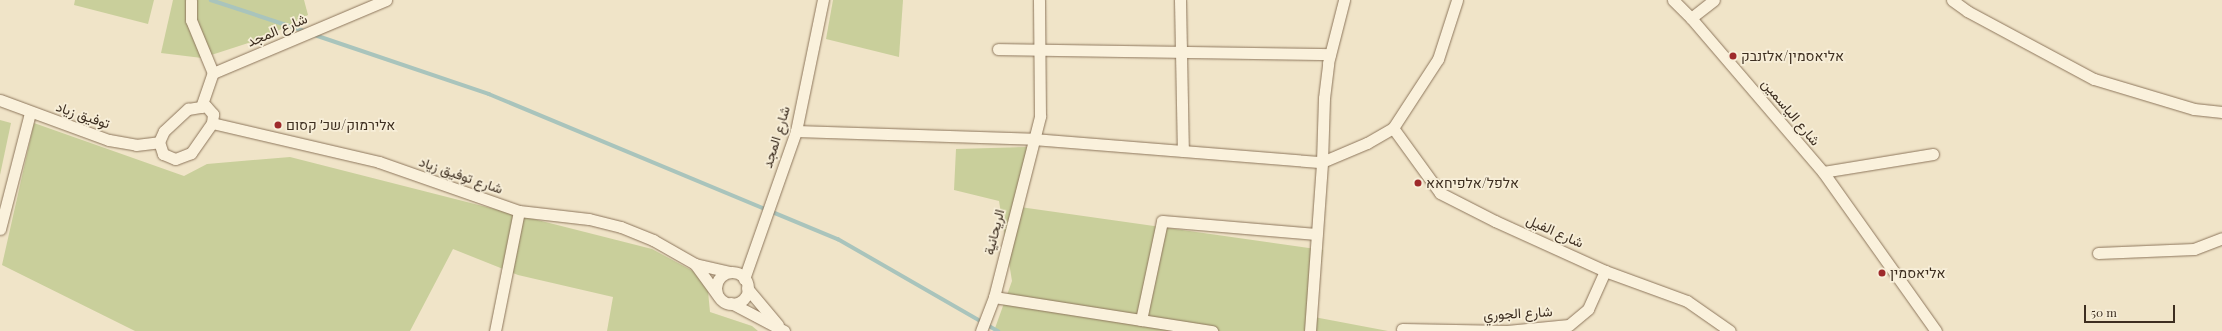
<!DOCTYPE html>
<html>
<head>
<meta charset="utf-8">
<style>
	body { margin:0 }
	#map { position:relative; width:2222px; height:331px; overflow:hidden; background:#f0e4c8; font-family:"Playfair Display",Vazirmatn,Heebo,serif }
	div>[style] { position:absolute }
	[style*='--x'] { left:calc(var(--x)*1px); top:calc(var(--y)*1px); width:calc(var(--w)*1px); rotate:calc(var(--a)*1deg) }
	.green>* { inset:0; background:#c9cf9b }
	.stream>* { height:3.5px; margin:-1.75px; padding:0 1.75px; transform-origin:1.75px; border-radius:1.75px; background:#a9c4bc }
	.roads { filter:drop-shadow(0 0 1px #8d765c) drop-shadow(0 0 1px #8d765c) }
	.street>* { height:11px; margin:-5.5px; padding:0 5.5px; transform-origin:5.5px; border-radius:5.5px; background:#faf1dc }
	.street>.ring { margin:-5.5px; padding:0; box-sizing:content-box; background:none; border:11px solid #faf1dc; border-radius:50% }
	.dots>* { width:11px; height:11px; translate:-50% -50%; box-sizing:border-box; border:2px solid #f7eed8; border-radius:50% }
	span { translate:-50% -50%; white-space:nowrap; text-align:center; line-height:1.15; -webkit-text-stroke:3.5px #f7eed8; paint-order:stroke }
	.street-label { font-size:14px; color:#3d2e20 }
	.poi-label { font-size:14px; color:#3d2e20 }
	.left { translate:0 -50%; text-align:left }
	.scale { position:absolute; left:2084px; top:305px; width:91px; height:18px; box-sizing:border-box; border:2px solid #3d2e20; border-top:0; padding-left:5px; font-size:12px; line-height:14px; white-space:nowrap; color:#3d2e20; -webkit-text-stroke:3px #f7eed8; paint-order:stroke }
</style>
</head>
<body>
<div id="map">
	<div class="green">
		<div style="clip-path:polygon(75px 0,154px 0,148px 24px,74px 5px)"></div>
		<div style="clip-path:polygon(173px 0,304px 0,308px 15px,264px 38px,202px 58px,161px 53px)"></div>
		<div style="clip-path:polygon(833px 0,903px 0,899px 57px,826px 39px)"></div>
		<div style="clip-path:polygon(0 120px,11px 123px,0 175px)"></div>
		<div style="clip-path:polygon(34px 123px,184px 176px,207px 164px,290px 157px,652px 249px,693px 271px,708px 291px,710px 312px,752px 326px,758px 331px,607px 331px,613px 297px,518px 275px,453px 249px,410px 331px,135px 331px,2px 265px)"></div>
		<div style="clip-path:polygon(1029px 147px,1020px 207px,1323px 250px,1314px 317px,1388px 331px,994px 331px,1012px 281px,999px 201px,954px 190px,956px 149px)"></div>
	</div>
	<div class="stream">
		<div style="--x:211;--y:0;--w:99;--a:18.3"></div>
		<div style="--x:312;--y:34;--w:187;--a:18.7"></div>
		<div style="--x:489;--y:94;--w:378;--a:22.6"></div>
		<div style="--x:838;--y:239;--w:185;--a:29.9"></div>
	</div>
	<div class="roads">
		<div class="street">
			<div style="--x:191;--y:0;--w:20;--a:90"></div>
			<div style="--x:191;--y:20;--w:57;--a:67.5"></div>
			<div style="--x:1180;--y:0;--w:151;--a:88.9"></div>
			<div style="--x:1673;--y:0;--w:25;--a:45"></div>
			<div style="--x:1691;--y:18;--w:203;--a:49.4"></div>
			<div style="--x:1952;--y:0;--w:19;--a:36"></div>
			<div style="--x:1967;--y:11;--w:144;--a:28.2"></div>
			<div style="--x:2094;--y:79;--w:104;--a:16.7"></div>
			<div style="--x:2194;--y:109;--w:28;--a:6"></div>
			<div style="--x:1691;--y:18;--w:29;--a:-38"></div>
			<div style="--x:998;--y:49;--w:332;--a:0.9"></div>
			<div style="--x:0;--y:100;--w:116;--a:20.2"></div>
			<div style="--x:109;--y:140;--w:27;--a:10"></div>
			<div style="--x:136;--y:145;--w:23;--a:-7"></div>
			<div style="--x:206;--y:106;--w:11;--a:49"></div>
			<div style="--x:213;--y:114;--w:9;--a:96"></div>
			<div style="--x:212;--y:123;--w:37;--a:125"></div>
			<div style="--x:191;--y:153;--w:17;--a:159"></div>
			<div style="--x:175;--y:159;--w:13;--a:-157"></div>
			<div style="--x:163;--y:154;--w:13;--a:-108"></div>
			<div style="--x:159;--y:142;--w:12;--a:-66"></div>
			<div style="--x:164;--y:131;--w:33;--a:-43"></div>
			<div style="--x:188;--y:109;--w:18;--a:-9"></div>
			<div style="--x:201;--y:107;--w:36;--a:-71"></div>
			<div style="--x:213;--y:73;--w:188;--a:-22.9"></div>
			<div style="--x:212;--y:123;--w:171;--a:13.1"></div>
			<div style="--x:379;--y:162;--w:148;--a:19.3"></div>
			<div style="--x:519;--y:211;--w:70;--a:6.5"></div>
			<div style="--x:589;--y:219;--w:33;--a:14"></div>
			<div style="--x:621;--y:227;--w:35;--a:22"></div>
			<div style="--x:653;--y:240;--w:48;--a:29.7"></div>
			<div style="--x:695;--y:264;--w:36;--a:13"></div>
			<div style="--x:1393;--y:128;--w:80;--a:54.1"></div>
			<div style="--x:1440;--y:193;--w:62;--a:27"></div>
			<div style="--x:1495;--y:221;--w:121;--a:24.4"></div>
			<div style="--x:1605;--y:271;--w:87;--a:20.1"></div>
			<div style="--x:1687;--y:301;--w:52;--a:34.9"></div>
			<div style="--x:796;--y:131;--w:237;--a:1.9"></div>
			<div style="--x:1033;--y:139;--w:290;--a:4.6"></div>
			<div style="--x:1322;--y:162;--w:49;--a:-22.9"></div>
			<div style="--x:1367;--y:143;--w:30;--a:-30"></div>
			<div style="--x:1393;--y:128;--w:82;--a:-56.9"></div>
			<div style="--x:1438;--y:59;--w:62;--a:-72.1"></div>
			<div style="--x:1933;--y:154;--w:111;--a:170.7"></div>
			<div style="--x:1823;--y:172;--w:195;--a:54.6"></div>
			<div style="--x:0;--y:229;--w:120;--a:-75.5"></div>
			<div style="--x:2098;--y:253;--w:96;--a:-2.4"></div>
			<div style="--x:2194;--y:249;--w:30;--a:-21"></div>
			<div style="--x:695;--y:264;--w:37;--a:54"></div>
			<div class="ring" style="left:716px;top:272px;width:21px;height:21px"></div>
			<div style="--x:744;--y:279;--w:157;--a:-70.6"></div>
			<div style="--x:796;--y:131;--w:134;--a:-78.4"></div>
			<div style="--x:747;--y:288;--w:48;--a:50"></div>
			<div style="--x:994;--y:297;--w:221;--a:8.9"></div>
			<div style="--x:731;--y:303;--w:60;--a:27.8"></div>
			<div style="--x:1141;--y:320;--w:101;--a:-78"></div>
			<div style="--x:1162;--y:221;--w:155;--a:4.8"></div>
			<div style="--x:1402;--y:329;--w:105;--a:1.1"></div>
			<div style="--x:1507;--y:331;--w:62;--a:-5.5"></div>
			<div style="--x:1569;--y:325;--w:25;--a:-40"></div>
			<div style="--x:1588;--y:309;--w:42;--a:-65.9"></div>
			<div style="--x:495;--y:331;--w:122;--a:-78.7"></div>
			<div style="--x:981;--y:331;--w:36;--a:-69"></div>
			<div style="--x:994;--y:297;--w:187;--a:-75.7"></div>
			<div style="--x:1040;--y:116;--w:116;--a:-90.5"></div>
			<div style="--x:1310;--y:331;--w:169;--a:-85.9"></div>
			<div style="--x:1322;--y:162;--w:64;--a:-88.2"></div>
			<div style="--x:1324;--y:98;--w:35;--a:-83"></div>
			<div style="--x:1328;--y:63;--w:65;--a:-75.7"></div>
		</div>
	</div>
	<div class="dots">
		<div style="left:1733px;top:56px;background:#9e2a2b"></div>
		<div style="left:278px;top:125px;background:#9e2a2b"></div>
		<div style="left:1418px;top:183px;background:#9e2a2b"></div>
		<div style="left:1882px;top:273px;background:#9e2a2b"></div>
	</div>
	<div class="street-label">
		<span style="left:277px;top:30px;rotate:-23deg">شارع المجد</span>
		<span style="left:1791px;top:112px;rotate:50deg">شارع الياسمين</span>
		<span style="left:83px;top:115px;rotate:19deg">توفيق زياد</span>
		<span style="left:776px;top:137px;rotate:-73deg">شارع المجد</span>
		<span style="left:461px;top:175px;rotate:19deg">شارع توفيق زياد</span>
		<span style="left:1555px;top:231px;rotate:24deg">شارع الفيل</span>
		<span style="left:994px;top:232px;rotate:-76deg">الريحانية</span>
		<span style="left:1518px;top:313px;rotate:-3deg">شارع الجوري</span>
	</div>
	<div class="poi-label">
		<span class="left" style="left:1741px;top:56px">אליאסמין/אלזנבק</span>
		<span class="left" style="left:286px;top:125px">אלירמוק/שכ׳ קסום</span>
		<span class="left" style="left:1426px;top:183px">אלפל/אלפיחאא</span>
		<span class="left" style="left:1890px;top:273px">אליאסמין</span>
	</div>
	<div class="scale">50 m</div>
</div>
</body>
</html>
